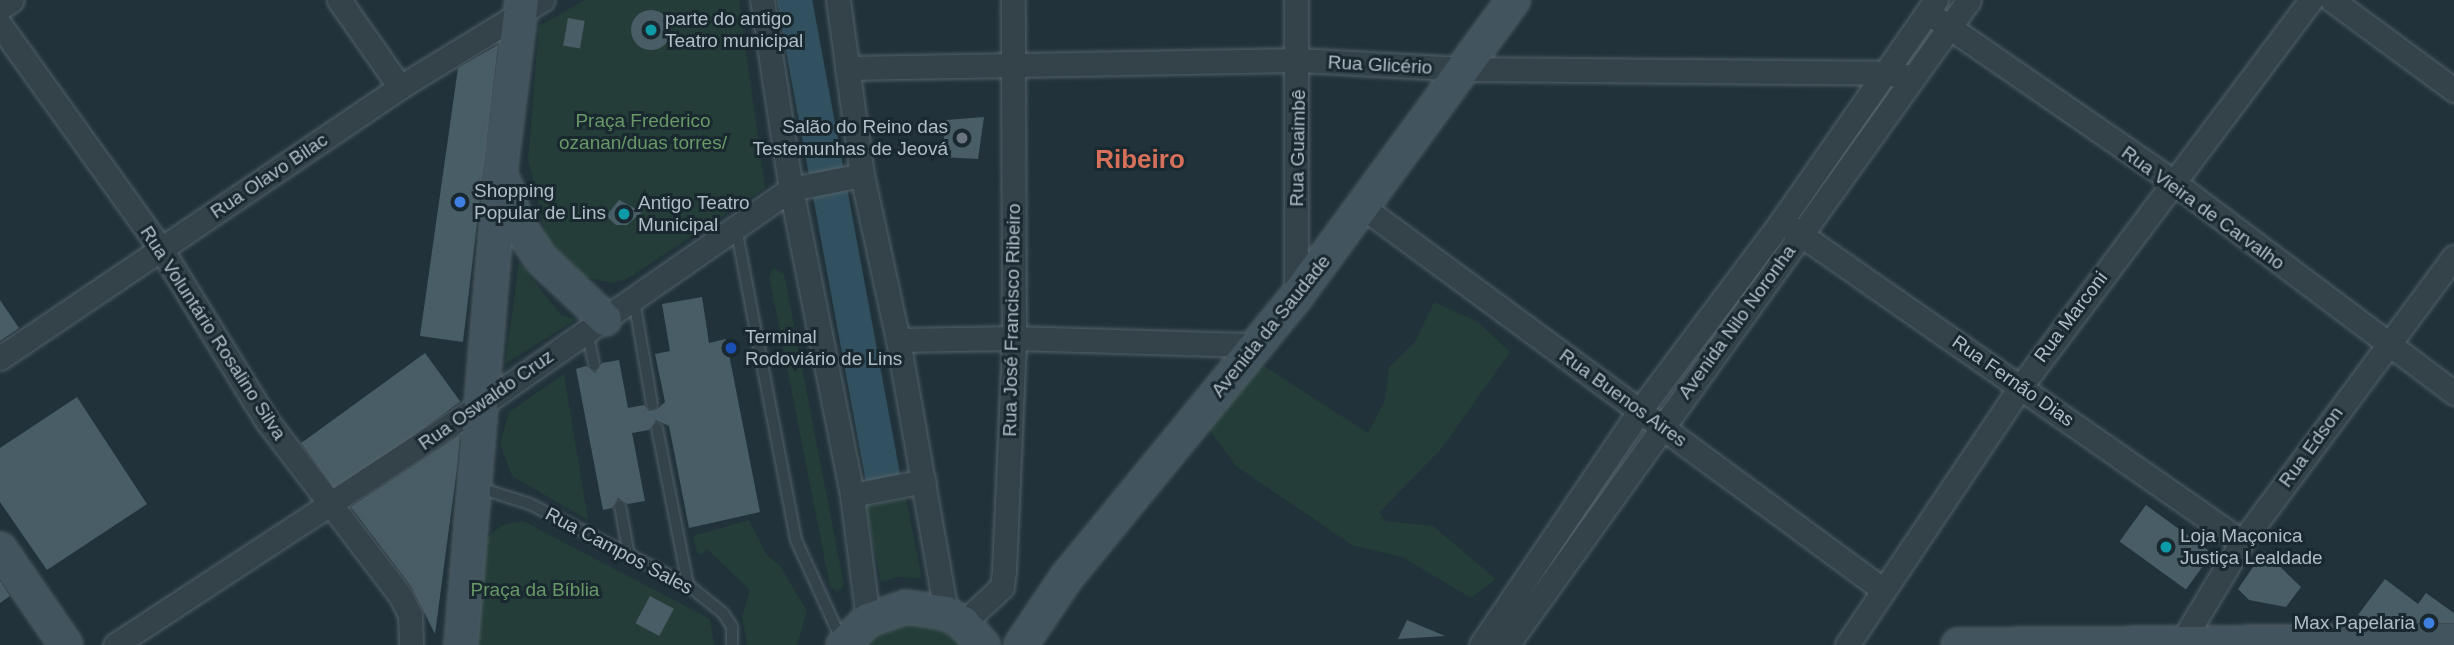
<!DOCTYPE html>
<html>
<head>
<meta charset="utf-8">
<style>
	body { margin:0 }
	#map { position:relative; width:2454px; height:645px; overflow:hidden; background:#21323a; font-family:Arial,sans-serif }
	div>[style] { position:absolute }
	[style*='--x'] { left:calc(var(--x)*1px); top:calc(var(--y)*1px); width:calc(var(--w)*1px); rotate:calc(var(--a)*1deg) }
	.green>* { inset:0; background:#243d39 }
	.river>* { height:35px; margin:-17.5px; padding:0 17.5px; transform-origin:17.5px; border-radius:17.5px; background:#325160 }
	.building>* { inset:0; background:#495d66; transform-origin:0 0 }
	.round { border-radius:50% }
	.roads { filter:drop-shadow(0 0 2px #526168) drop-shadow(0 0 2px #526168) }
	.lane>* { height:10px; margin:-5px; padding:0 5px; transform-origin:5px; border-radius:5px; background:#34434a }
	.street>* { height:23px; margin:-11.5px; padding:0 11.5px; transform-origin:11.5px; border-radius:11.5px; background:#34434a }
	.secondary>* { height:32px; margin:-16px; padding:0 16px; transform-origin:16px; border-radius:16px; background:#42545d }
	.dots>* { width:19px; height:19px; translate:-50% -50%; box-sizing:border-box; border:4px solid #1a282f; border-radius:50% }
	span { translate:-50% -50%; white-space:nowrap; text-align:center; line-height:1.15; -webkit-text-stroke:6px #1a282f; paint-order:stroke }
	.poi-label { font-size:19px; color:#afbec7 }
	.left { translate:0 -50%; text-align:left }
	.right { translate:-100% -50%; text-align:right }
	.street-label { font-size:19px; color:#afbec7 }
	.park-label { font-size:19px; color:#679866 }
	.district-label { font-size:26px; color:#d6705a; font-weight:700 }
</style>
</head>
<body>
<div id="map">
	<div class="green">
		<div style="clip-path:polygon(585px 0,739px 0,765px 188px,627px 279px,612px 283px,584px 277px,547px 241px,528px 159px,539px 26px)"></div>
		<div style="clip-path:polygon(519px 262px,560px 314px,575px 320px,505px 364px)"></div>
		<div style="clip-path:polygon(774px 268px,784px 274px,844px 585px,838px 592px,830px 587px,769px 276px)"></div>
		<div style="clip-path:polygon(1434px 302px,1478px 322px,1510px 352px,1442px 448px,1380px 512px,1385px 521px,1433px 526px,1496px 579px,1471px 598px,1402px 557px,1352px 545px,1236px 466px,1206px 425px,1256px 361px,1368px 433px,1385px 400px,1389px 367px,1415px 342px)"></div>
		<div style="clip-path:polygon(564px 374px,588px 520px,512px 476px,500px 444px,509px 412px)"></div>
		<div style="clip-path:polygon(906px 498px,922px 578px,896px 577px,881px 582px,866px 506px)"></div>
		<div style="clip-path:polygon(749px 520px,766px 554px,780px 566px,807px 611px,797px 645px,747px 645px,742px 616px,750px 590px,707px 549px,701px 555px,697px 552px,693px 536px)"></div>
		<div style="clip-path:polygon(523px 521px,710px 619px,714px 645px,474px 645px,485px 539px,502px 525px)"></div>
		<div style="clip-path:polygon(909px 623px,940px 629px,964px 645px,863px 645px,879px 632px)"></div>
	</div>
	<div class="river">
		<div style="--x:794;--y:0;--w:481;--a:79.5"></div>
	</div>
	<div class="building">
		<div class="round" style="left:631px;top:10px;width:40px;height:40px"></div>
		<div style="left:568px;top:18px;width:17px;height:28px;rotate:10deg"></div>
		<div style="clip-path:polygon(498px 45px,463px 342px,420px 336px,458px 68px)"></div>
		<div style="clip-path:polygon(984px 117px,978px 159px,942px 157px,946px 120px)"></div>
		<div style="clip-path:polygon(619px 200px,642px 212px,627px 225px,616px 225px,606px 216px)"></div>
		<div style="clip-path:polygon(702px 297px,709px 343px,726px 339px,760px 512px,689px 528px,669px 426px,656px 420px,649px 430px,632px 433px,645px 501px,628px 504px,618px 498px,612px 508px,603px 510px,576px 369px,586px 366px,595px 373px,602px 363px,619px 360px,628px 408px,644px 405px,649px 411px,656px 410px,665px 402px,655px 354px,670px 351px,662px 304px)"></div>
		<div style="clip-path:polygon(0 300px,19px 328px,0 341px)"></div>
		<div style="left:425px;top:353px;width:60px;height:153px;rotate:54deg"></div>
		<div style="clip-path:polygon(77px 397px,147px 504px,47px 570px,0 502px,0 448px)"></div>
		<div style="clip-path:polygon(460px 435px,457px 468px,435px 634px,411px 586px,351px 507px)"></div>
		<div style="left:2146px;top:505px;width:82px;height:45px;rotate:36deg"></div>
		<div style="clip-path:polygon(2264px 551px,2301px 587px,2286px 607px,2249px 600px,2238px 589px)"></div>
		<div style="clip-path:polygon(2385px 579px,2418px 604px,2426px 593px,2454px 613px,2454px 623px,2383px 623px,2358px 615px)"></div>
		<div style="clip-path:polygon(0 581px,10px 596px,0 603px)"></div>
		<div style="left:650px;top:596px;width:27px;height:31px;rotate:28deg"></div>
		<div style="clip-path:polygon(1407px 620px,1445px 636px,1398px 639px)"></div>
	</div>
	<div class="roads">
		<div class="lane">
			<div style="--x:736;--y:228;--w:318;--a:79.1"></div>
			<div style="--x:796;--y:540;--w:113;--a:65.5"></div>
			<div style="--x:634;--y:300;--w:106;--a:80.2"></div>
			<div style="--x:587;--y:331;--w:35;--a:78"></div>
			<div style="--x:657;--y:428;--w:160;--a:78.8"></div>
			<div style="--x:477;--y:487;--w:56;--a:17.8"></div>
			<div style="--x:530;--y:504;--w:178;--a:27.1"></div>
			<div style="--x:688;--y:585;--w:45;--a:38.7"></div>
			<div style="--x:723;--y:613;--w:17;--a:57"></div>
			<div style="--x:732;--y:627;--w:18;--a:90"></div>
			<div style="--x:620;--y:506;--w:50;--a:79.6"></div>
		</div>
		<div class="street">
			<div style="--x:339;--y:0;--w:106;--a:55"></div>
			<div style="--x:762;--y:0;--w:191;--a:81.3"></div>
			<div style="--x:791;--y:189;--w:312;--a:78.7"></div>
			<div style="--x:852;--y:495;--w:126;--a:82.7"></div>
			<div style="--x:838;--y:0;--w:177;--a:82.2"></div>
			<div style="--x:862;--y:175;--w:169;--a:77.7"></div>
			<div style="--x:898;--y:340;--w:277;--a:80"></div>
			<div style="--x:1296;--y:0;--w:297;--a:90"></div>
			<div style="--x:2332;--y:0;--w:152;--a:36.4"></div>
			<div style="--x:0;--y:8;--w:14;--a:-34"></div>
			<div style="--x:1939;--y:20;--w:283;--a:34.6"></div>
			<div style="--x:2172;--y:181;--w:353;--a:36.9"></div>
			<div style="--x:0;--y:25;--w:276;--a:54.3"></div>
			<div style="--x:161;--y:249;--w:202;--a:58.4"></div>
			<div style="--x:267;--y:421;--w:219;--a:52.6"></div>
			<div style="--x:400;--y:595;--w:22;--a:63"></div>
			<div style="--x:410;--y:615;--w:30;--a:88"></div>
			<div style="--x:847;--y:68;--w:452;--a:-1"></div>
			<div style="--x:1299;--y:60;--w:165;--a:3.1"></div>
			<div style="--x:1464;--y:69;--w:419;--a:0.5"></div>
			<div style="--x:1883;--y:73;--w:30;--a:8"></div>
			<div style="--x:1364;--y:208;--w:643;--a:36.34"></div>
			<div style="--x:1790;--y:227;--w:551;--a:34.87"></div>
			<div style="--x:898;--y:340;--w:116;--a:-1"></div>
			<div style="--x:1014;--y:338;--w:243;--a:1.7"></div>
			<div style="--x:0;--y:358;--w:483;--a:-34.1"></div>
			<div style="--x:400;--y:87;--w:167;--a:-31.5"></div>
			<div style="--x:852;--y:495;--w:73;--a:-11"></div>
			<div style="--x:963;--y:623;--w:53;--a:-42.7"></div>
			<div style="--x:1002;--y:587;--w:16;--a:-83"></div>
			<div style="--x:1004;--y:571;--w:233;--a:-87.5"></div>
			<div style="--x:1014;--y:338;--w:338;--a:-90.2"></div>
			<div style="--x:115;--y:645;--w:441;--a:-33.3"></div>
			<div style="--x:484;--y:403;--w:374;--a:-34.9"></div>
			<div style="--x:791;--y:189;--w:72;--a:-11.2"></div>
			<div style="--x:1481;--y:645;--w:284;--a:-55.9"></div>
			<div style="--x:1640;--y:410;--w:235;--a:-53.1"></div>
			<div style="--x:1781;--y:222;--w:271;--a:-55.1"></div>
			<div style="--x:1507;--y:645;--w:793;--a:-54.39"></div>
			<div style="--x:1847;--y:645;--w:312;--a:-56.1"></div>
			<div style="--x:2021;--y:386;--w:483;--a:-53.1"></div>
			<div style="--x:2180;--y:645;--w:120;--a:-59"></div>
			<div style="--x:2242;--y:542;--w:355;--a:-53.4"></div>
		</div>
		<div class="secondary">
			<div style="--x:506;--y:186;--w:35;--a:74"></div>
			<div style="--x:516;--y:220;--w:45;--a:57.7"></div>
			<div style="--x:540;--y:258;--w:89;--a:43.2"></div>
			<div style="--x:0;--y:549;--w:116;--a:55.5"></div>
			<div style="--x:461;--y:645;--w:481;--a:-85.2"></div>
			<div style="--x:501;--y:166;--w:167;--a:-82.8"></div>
			<div style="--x:843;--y:645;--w:35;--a:-45"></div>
			<div style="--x:868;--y:620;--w:40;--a:-18.9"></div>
			<div style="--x:906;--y:607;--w:40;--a:8.5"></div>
			<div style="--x:946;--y:613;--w:20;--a:30"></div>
			<div style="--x:963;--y:623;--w:30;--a:48"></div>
			<div style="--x:1021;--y:645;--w:81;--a:-56.1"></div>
			<div style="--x:1066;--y:578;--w:363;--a:-50.7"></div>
			<div style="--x:1296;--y:297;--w:368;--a:-53.8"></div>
			<div style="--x:1958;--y:645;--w:496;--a:-0.5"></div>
		</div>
	</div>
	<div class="dots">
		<div style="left:651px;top:30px;background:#0f9aa8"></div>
		<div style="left:962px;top:138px;background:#6b7280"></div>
		<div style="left:460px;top:202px;background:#3f7fe0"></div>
		<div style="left:624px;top:214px;background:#0f9aa8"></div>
		<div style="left:731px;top:348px;background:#1a4fb4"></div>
		<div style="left:2166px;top:547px;background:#0f9aa8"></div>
		<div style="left:2429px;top:623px;background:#3f7fe0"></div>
	</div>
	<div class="poi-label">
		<span class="left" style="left:665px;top:30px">parte do antigo<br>Teatro municipal</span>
		<span class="right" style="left:948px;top:138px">Salão do Reino das<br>Testemunhas de Jeová</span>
		<span class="left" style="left:474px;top:202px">Shopping<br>Popular de Lins</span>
		<span class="left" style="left:638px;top:214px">Antigo Teatro<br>Municipal</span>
		<span class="left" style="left:745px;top:348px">Terminal<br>Rodoviário de Lins</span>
		<span class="left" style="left:2180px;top:547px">Loja Maçonica<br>Justiça Lealdade</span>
		<span class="right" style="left:2415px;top:623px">Max Papelaria</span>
	</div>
	<div class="street-label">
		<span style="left:1380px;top:65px;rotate:3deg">Rua Glicério</span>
		<span style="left:1298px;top:148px;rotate:-89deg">Rua Guaimbê</span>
		<span style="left:269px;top:176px;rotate:-34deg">Rua Olavo Bilac</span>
		<span style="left:2203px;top:208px;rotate:36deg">Rua Vieira de Carvalho</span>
		<span style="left:2071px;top:317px;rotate:-53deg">Rua Marconi</span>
		<span style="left:1012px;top:320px;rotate:-89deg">Rua José Francisco Ribeiro</span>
		<span style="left:1737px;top:322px;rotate:-54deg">Avenida Nilo Noronha</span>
		<span style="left:1271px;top:326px;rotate:-51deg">Avenida da Saudade</span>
		<span style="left:213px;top:333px;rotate:57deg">Rua Voluntário Rosalino Silva</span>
		<span style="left:2013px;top:381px;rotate:35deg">Rua Fernão Dias</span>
		<span style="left:1623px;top:398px;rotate:36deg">Rua Buenos Aires</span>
		<span style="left:486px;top:400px;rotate:-35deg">Rua Oswaldo Cruz</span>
		<span style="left:2311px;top:447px;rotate:-54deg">Rua Edson</span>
		<span style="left:619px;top:551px;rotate:28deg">Rua Campos Sales</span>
	</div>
	<div class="park-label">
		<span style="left:643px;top:132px">Praça Frederico<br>ozanan/duas torres/</span>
		<span style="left:535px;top:590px">Praça da Bíblia</span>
	</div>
	<div class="district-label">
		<span style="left:1140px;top:160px">Ribeiro</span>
	</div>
</div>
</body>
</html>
